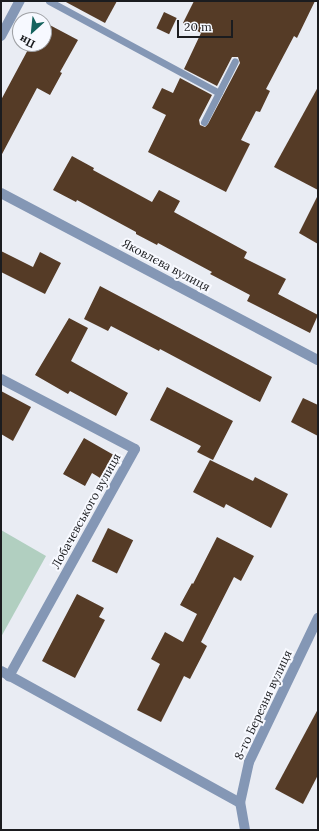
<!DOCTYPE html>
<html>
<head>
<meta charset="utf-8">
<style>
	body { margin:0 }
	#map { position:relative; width:319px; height:831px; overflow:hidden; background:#e9ecf3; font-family:Lora,serif }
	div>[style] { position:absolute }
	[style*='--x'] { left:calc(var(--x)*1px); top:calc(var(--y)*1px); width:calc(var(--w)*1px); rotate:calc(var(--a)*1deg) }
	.green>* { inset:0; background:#b1cfc0 }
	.building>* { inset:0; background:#553b26; transform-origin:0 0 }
	.service>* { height:7px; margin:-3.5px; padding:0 3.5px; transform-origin:3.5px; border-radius:3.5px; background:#8497b5 }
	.minor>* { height:10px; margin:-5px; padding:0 5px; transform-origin:5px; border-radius:5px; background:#8497b5 }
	span { translate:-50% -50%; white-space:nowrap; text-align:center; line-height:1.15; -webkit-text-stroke:4px #f7f9ff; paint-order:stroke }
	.street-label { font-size:12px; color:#1b1c1f }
	.frame { position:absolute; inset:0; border:2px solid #1b1c1f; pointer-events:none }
	.north { position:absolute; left:12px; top:12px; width:40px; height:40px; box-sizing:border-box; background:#f7f9ff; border:1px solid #9fa1a5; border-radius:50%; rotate:207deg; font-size:11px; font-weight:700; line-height:16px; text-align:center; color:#1b1c1f }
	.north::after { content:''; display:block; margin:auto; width:14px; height:18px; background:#15635e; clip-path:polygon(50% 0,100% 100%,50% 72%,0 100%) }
	.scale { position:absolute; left:177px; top:20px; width:56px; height:18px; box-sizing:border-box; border:2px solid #1b1c1f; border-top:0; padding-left:5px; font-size:12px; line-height:14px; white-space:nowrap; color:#1b1c1f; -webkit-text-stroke:3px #f7f9ff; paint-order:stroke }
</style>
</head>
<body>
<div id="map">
	<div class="green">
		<div style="clip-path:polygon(1px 530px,46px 556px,1px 637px)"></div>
	</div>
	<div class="building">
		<div style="clip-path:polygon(64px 1px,117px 1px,105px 23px)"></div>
		<div style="clip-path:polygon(194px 1px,315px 1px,297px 38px,294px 36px,266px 89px,270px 91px,260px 112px,256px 111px,241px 140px,250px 144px,226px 192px,148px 152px,166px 115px,152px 108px,162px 88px,173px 93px,180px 78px,212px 95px,199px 120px,200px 125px,205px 127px,208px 124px,240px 63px,238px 57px,232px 57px,217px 86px,184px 69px,201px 33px,183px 23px)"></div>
		<div style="left:164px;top:12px;width:14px;height:18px;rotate:25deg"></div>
		<div style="clip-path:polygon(44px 22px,78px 40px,60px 72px,62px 73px,50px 95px,37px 88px,1px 156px,1px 100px,31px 44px,44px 44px)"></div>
		<div style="clip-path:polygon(318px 87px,318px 190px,274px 167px)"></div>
		<div style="clip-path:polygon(72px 156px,94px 168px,93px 170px,152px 202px,159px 190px,180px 201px,174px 212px,247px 252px,244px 258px,286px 279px,278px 294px,318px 315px,310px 333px,247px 301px,250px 295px,210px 274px,212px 272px,158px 243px,157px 245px,136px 234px,136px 232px,77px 200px,76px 202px,53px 190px)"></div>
		<div style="clip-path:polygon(318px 195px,318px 244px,299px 233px)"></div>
		<div style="clip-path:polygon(1px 251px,33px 267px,40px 252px,61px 263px,45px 294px,1px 272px)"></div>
		<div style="clip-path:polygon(100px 286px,272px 377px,260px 402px,160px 349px,159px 351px,111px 326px,108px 331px,84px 319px)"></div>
		<div style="clip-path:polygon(69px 318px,88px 328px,71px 361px,128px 393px,116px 416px,70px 391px,68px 394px,35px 375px)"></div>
		<div style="clip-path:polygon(167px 387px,233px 421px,213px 460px,197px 452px,201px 446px,150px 420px)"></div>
		<div style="clip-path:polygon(1px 391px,31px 407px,13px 441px,1px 434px)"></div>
		<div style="clip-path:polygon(303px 398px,318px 405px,318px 436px,291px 422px)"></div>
		<div style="clip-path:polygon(84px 438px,119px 458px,105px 481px,92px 473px,85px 486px,63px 474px)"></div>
		<div style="clip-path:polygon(210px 460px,253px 481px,255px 477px,288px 494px,271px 528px,226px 504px,224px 508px,193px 492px)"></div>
		<div style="left:108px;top:528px;width:28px;height:37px;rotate:26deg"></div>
		<div style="clip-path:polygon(217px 537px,254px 556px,241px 581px,234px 577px,201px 642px,207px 646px,190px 679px,184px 676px,161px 722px,137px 710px,160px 664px,151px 659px,165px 632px,183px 642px,197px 614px,180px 605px,192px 583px,193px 584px)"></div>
		<div style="clip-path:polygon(77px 594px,104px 608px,99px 617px,105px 620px,75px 678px,42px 661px)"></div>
		<div style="clip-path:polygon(318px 709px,318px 775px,303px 804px,275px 789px)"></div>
	</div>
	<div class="service">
		<div style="--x:49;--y:1;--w:193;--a:28.4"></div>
		<div style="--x:204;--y:122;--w:68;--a:-63.1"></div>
	</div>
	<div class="minor">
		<div style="--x:1;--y:36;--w:40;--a:-62"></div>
		<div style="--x:1;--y:193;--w:358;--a:27.8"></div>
		<div style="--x:1;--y:379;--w:151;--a:27.6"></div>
		<div style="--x:135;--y:449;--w:260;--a:119"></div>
		<div style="--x:1;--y:671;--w:273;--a:28.9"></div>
		<div style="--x:245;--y:830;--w:27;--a:-100"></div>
		<div style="--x:240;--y:803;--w:42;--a:-77.6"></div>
		<div style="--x:249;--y:762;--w:160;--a:-64.4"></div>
	</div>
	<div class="street-label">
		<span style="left:166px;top:265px;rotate:28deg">Яковлєва вулиця</span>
		<span style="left:86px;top:511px;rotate:-61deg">Лобачевського вулиця</span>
		<span style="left:263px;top:705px;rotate:-65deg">8-го Березня вулиця</span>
	</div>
	<div class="frame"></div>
	<div class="north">Пн</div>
	<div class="scale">20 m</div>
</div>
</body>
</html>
